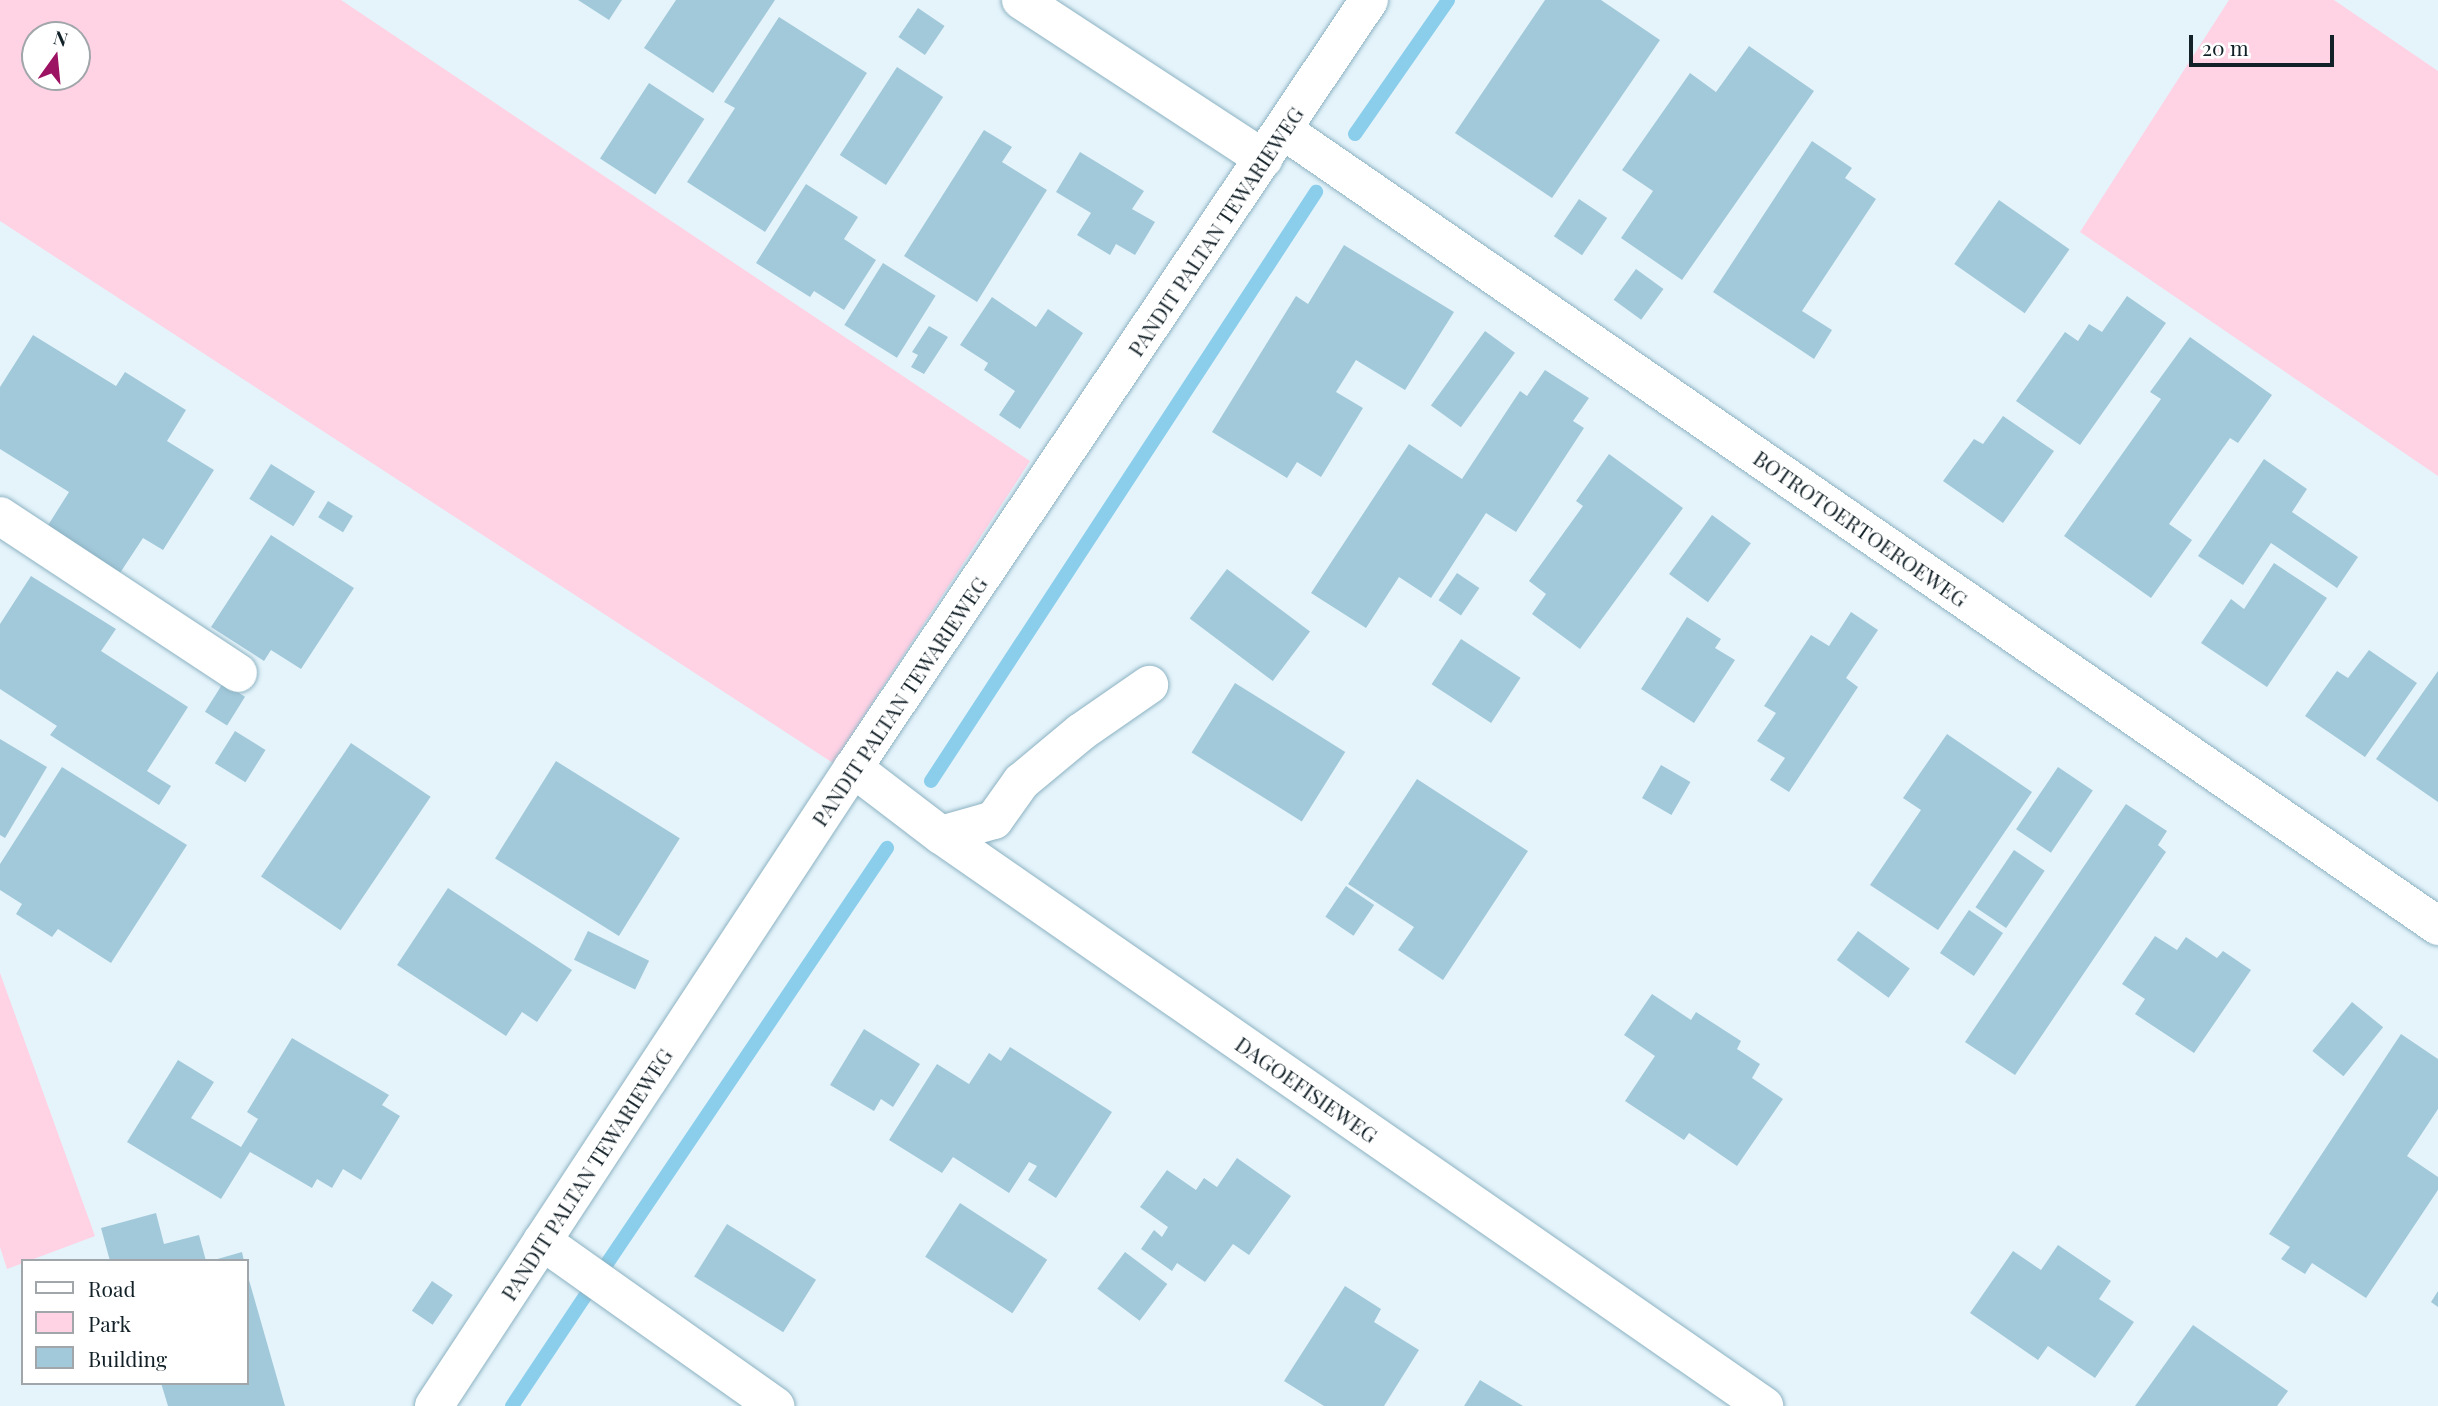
<!DOCTYPE html>
<html>
<head>
<meta charset="utf-8">
<style>
	body { margin:0 }
	#map { position:relative; width:2438px; height:1406px; overflow:hidden; background:#e5f4fb; font-family:"Playfair Display",serif }
	div>[style] { position:absolute }
	[style*='--x'] { left:calc(var(--x)*1px); top:calc(var(--y)*1px); width:calc(var(--w)*1px); rotate:calc(var(--a)*1deg) }
	.green>* { inset:0; background:#ffd2e4 }
	.stream>* { height:14px; margin:-7px; padding:0 7px; transform-origin:7px; border-radius:7px; background:#8bceeb }
	.building>* { inset:0; background:#a2c9da; transform-origin:0 0 }
	.roads { filter:drop-shadow(0 0 2px #8cb2c2) drop-shadow(0 0 2px #8cb2c2) }
	.minor>* { height:38px; margin:-19px; padding:0 19px; transform-origin:19px; border-radius:19px; background:#fff }
	span { translate:-50% -50%; white-space:nowrap; text-align:center; line-height:1.15; -webkit-text-stroke:5px #fff; paint-order:stroke }
	.street-label { font-size:21px; color:#122027 }
	.legend { position:absolute; left:21px; top:1259px; width:228px; height:126px; box-sizing:border-box; background:#fff; border:2px solid #a0a6a9; margin:0; padding:9px 12px; list-style:none; font-size:21px; color:#122027 }
	.legend li { display:flex; align-items:center; gap:14px; height:35px }
	.legend b { width:35px; border:2px solid #a0a6a9 }
	.north { position:absolute; left:21px; top:21px; width:70px; height:70px; box-sizing:border-box; background:#fff; border:2px solid #a0a6a9; border-radius:50%; rotate:15deg; font-size:19px; font-weight:700; line-height:28px; text-align:center; color:#122027 }
	.north::after { content:''; display:block; margin:auto; width:24px; height:32px; background:#9d1363; clip-path:polygon(50% 0,100% 100%,50% 72%,0 100%) }
	.scale { position:absolute; left:2189px; top:35px; width:145px; height:32px; box-sizing:border-box; border:4px solid #122027; border-top:0; padding-left:9px; font-size:21px; line-height:24px; white-space:nowrap; color:#122027; -webkit-text-stroke:5px #fff; paint-order:stroke }
</style>
</head>
<body>
<div id="map">
	<div class="green">
		<div style="clip-path:polygon(evenodd,0 0,341px 0,1030px 461px,833px 763px,0 221px,0 0,77px 35px,77px 77px,35px 77px,35px 35px,77px 35px)"></div>
		<div style="clip-path:polygon(2229px 0,2334px 0,2438px 71px,2438px 476px,2080px 232px)"></div>
		<div style="clip-path:polygon(0 973px,95px 1236px,7px 1269px,0 1247px)"></div>
	</div>
	<div class="stream">
		<div style="--x:1355;--y:134;--w:163;--a:-55.2"></div>
		<div style="--x:931;--y:781;--w:704;--a:-56.83"></div>
		<div style="--x:606;--y:1265;--w:503;--a:-56.03"></div>
		<div style="--x:512;--y:1406;--w:132;--a:-56.4"></div>
	</div>
	<div class="building">
		<div style="clip-path:polygon(578px 0,622px 0,609px 20px)"></div>
		<div style="clip-path:polygon(676px 0,775px 0,713px 93px,644px 48px)"></div>
		<div style="clip-path:polygon(1545px 0,1601px 0,1660px 40px,1552px 198px,1455px 133px)"></div>
		<div style="left:918px;top:8px;width:32px;height:35px;rotate:34deg"></div>
		<div style="clip-path:polygon(779px 17px,867px 73px,765px 232px,687px 182px,735px 108px,724px 102px)"></div>
		<div style="clip-path:polygon(1749px 46px,1814px 91px,1682px 280px,1621px 238px,1653px 191px,1622px 170px,1690px 73px,1716px 92px)"></div>
		<div style="left:897px;top:67px;width:55px;height:105px;rotate:33deg"></div>
		<div style="left:649px;top:83px;width:66px;height:90px;rotate:33deg"></div>
		<div style="clip-path:polygon(984px 130px,1012px 147px,1002px 162px,1047px 190px,977px 302px,904px 256px)"></div>
		<div style="clip-path:polygon(1812px 141px,1852px 168px,1845px 178px,1876px 199px,1802px 311px,1832px 330px,1814px 359px,1713px 292px)"></div>
		<div style="clip-path:polygon(1080px 152px,1144px 191px,1132px 209px,1155px 222px,1135px 255px,1116px 244px,1110px 255px,1077px 235px,1091px 213px,1056px 192px)"></div>
		<div style="clip-path:polygon(806px 184px,858px 217px,844px 239px,876px 260px,844px 310px,814px 291px,810px 297px,756px 263px)"></div>
		<div style="left:1579px;top:199px;width:34px;height:45px;rotate:34deg"></div>
		<div style="left:1999px;top:200px;width:86px;height:78px;rotate:35deg"></div>
		<div style="clip-path:polygon(1344px 245px,1454px 312px,1405px 390px,1356px 360px,1336px 392px,1363px 408px,1321px 477px,1297px 462px,1287px 478px,1212px 432px,1296px 296px,1308px 304px)"></div>
		<div style="left:883px;top:263px;width:62px;height:73px;rotate:32deg"></div>
		<div style="left:1636px;top:269px;width:34px;height:38px;rotate:36deg"></div>
		<div style="clip-path:polygon(2127px 296px,2166px 323px,2080px 445px,2016px 401px,2065px 332px,2078px 341px,2089px 324px,2102px 332px)"></div>
		<div style="clip-path:polygon(992px 297px,1036px 327px,1048px 309px,1083px 333px,1020px 429px,999px 415px,1015px 391px,984px 370px,988px 363px,960px 345px)"></div>
		<div style="clip-path:polygon(929px 326px,948px 337px,924px 374px,911px 367px,918px 355px,912px 352px)"></div>
		<div style="left:1485px;top:331px;width:37px;height:92px;rotate:36deg"></div>
		<div style="clip-path:polygon(33px 335px,116px 386px,125px 372px,186px 410px,167px 441px,214px 470px,163px 550px,143px 538px,118px 576px,45px 530px,69px 492px,0 449px,0 387px)"></div>
		<div style="clip-path:polygon(2190px 337px,2272px 395px,2238px 443px,2230px 438px,2169px 524px,2192px 540px,2151px 598px,2064px 536px,2161px 399px,2150px 392px)"></div>
		<div style="clip-path:polygon(1545px 370px,1589px 398px,1573px 421px,1584px 428px,1516px 532px,1486px 513px,1431px 598px,1399px 577px,1366px 628px,1311px 593px,1409px 444px,1462px 479px,1520px 391px,1527px 396px)"></div>
		<div style="clip-path:polygon(2003px 416px,2054px 451px,2003px 523px,1943px 481px,1974px 439px,1983px 444px)"></div>
		<div style="clip-path:polygon(1609px 454px,1683px 508px,1580px 649px,1532px 614px,1546px 594px,1529px 581px,1583px 506px,1576px 501px)"></div>
		<div style="clip-path:polygon(2264px 459px,2307px 489px,2292px 512px,2358px 557px,2337px 588px,2271px 543px,2243px 585px,2198px 556px)"></div>
		<div style="left:271px;top:464px;width:52px;height:41px;rotate:32deg"></div>
		<div style="left:328px;top:501px;width:29px;height:19px;rotate:31deg"></div>
		<div style="left:1712px;top:515px;width:48px;height:73px;rotate:36deg"></div>
		<div style="clip-path:polygon(271px 535px,354px 588px,301px 669px,271px 650px,264px 661px,211px 627px)"></div>
		<div style="clip-path:polygon(2274px 563px,2327px 598px,2267px 687px,2201px 643px,2231px 599px,2244px 609px)"></div>
		<div style="left:1227px;top:569px;width:104px;height:62px;rotate:37deg"></div>
		<div style="left:1457px;top:573px;width:27px;height:33px;rotate:34deg"></div>
		<div style="clip-path:polygon(31px 576px,116px 629px,101px 651px,188px 707px,147px 771px,171px 786px,159px 805px,50px 735px,57px 726px,0 689px,0 624px)"></div>
		<div style="clip-path:polygon(1851px 612px,1878px 630px,1846px 678px,1858px 687px,1789px 792px,1770px 780px,1785px 758px,1757px 741px,1776px 713px,1764px 706px,1811px 635px,1829px 646px)"></div>
		<div style="clip-path:polygon(1687px 617px,1721px 639px,1715px 648px,1735px 660px,1694px 723px,1641px 689px)"></div>
		<div style="left:1461px;top:639px;width:71px;height:54px;rotate:33deg"></div>
		<div style="clip-path:polygon(2369px 650px,2417px 683px,2365px 757px,2305px 716px,2337px 671px,2348px 678px)"></div>
		<div style="clip-path:polygon(2438px 671px,2438px 802px,2376px 759px)"></div>
		<div style="left:223px;top:683px;width:26px;height:34px;rotate:32deg"></div>
		<div style="left:1235px;top:683px;width:130px;height:82px;rotate:32deg"></div>
		<div style="left:235px;top:731px;width:36px;height:38px;rotate:32deg"></div>
		<div style="clip-path:polygon(1947px 734px,2032px 792px,1938px 930px,1870px 885px,1921px 810px,1903px 798px)"></div>
		<div style="clip-path:polygon(0 739px,47px 767px,5px 838px,0 835px)"></div>
		<div style="left:351px;top:743px;width:96px;height:161px;rotate:34deg"></div>
		<div style="left:556px;top:761px;width:146px;height:115px;rotate:32deg"></div>
		<div style="left:1661px;top:765px;width:34px;height:38px;rotate:30deg"></div>
		<div style="clip-path:polygon(62px 767px,187px 845px,111px 963px,58px 929px,52px 937px,16px 914px,22px 904px,0 890px,0 864px)"></div>
		<div style="left:2058px;top:767px;width:42px;height:75px;rotate:34deg"></div>
		<div style="clip-path:polygon(1417px 779px,1528px 851px,1443px 980px,1398px 950px,1414px 927px,1348px 884px)"></div>
		<div style="clip-path:polygon(2126px 804px,2167px 831px,2158px 845px,2166px 852px,2015px 1075px,1965px 1042px)"></div>
		<div style="left:2014px;top:850px;width:37px;height:69px;rotate:34deg"></div>
		<div style="left:1346px;top:886px;width:34px;height:37px;rotate:34deg"></div>
		<div style="clip-path:polygon(448px 888px,572px 970px,537px 1022px,522px 1012px,506px 1036px,397px 965px)"></div>
		<div style="left:1969px;top:910px;width:41px;height:52px;rotate:34deg"></div>
		<div style="left:588px;top:931px;width:68px;height:32px;rotate:26deg"></div>
		<div style="left:1858px;top:931px;width:64px;height:36px;rotate:36deg"></div>
		<div style="clip-path:polygon(2155px 936px,2177px 950px,2186px 937px,2217px 958px,2223px 951px,2251px 970px,2194px 1053px,2135px 1014px,2145px 999px,2122px 984px)"></div>
		<div style="clip-path:polygon(1652px 994px,1691px 1020px,1696px 1012px,1741px 1041px,1737px 1049px,1760px 1064px,1752px 1078px,1783px 1099px,1737px 1166px,1689px 1133px,1684px 1140px,1625px 1101px,1655px 1056px,1624px 1035px)"></div>
		<div style="left:2352px;top:1002px;width:40px;height:63px;rotate:39deg"></div>
		<div style="clip-path:polygon(864px 1029px,920px 1064px,893px 1107px,881px 1099px,874px 1111px,830px 1085px)"></div>
		<div style="clip-path:polygon(2401px 1034px,2438px 1059px,2438px 1109px,2407px 1156px,2438px 1177px,2438px 1190px,2366px 1298px,2312px 1263px,2305px 1274px,2281px 1259px,2290px 1247px,2269px 1234px)"></div>
		<div style="clip-path:polygon(292px 1038px,389px 1095px,382px 1105px,400px 1116px,361px 1180px,343px 1169px,332px 1188px,317px 1179px,312px 1188px,250px 1152px,221px 1199px,127px 1142px,178px 1060px,214px 1082px,191px 1118px,241px 1147px,258px 1119px,247px 1112px)"></div>
		<div style="clip-path:polygon(1010px 1047px,1112px 1112px,1056px 1198px,1028px 1180px,1037px 1166px,1029px 1162px,1009px 1193px,953px 1157px,942px 1173px,889px 1140px,937px 1064px,969px 1084px,989px 1053px,1001px 1061px)"></div>
		<div style="clip-path:polygon(1237px 1158px,1291px 1196px,1249px 1255px,1233px 1244px,1205px 1282px,1177px 1263px,1172px 1271px,1141px 1249px,1154px 1230px,1162px 1237px,1168px 1227px,1140px 1207px,1167px 1170px,1196px 1190px,1204px 1178px,1217px 1187px)"></div>
		<div style="left:960px;top:1203px;width:104px;height:64px;rotate:33deg"></div>
		<div style="clip-path:polygon(156px 1213px,164px 1244px,199px 1235px,206px 1261px,110px 1261px,101px 1228px)"></div>
		<div style="left:727px;top:1224px;width:105px;height:62px;rotate:32deg"></div>
		<div style="clip-path:polygon(2058px 1245px,2111px 1281px,2099px 1299px,2134px 1322px,2095px 1378px,2048px 1346px,2038px 1360px,1970px 1313px,2013px 1251px,2041px 1270px)"></div>
		<div style="clip-path:polygon(242px 1252px,244px 1261px,214px 1261px,214px 1260px)"></div>
		<div style="left:1125px;top:1252px;width:53px;height:46px;rotate:37deg"></div>
		<div style="clip-path:polygon(247px 1273px,285px 1406px,168px 1406px,161px 1383px,247px 1383px)"></div>
		<div style="left:432px;top:1281px;width:25px;height:36px;rotate:34deg"></div>
		<div style="clip-path:polygon(1345px 1286px,1381px 1309px,1374px 1322px,1419px 1350px,1384px 1406px,1324px 1406px,1284px 1381px)"></div>
		<div style="clip-path:polygon(2438px 1291px,2438px 1307px,2431px 1302px)"></div>
		<div style="clip-path:polygon(2193px 1325px,2288px 1391px,2277px 1406px,2135px 1406px)"></div>
		<div style="clip-path:polygon(1480px 1380px,1523px 1406px,1464px 1406px)"></div>
	</div>
	<div class="roads">
		<div class="minor">
			<div style="--x:1021;--y:0;--w:290;--a:33.2"></div>
			<div style="--x:1283;--y:130;--w:1403;--a:34.57"></div>
			<div style="--x:0;--y:516;--w:285;--a:33.4"></div>
			<div style="--x:853;--y:768;--w:111;--a:37.3"></div>
			<div style="--x:941;--y:835;--w:1002;--a:34.75"></div>
			<div style="--x:941;--y:835;--w:55;--a:-15.8"></div>
			<div style="--x:994;--y:820;--w:47;--a:-54.6"></div>
			<div style="--x:1021;--y:782;--w:78;--a:-39.8"></div>
			<div style="--x:1081;--y:732;--w:83;--a:-34.7"></div>
			<div style="--x:542;--y:1241;--w:286;--a:35.3"></div>
			<div style="--x:434;--y:1406;--w:763;--a:-56.71"></div>
			<div style="--x:853;--y:768;--w:925;--a:-56.1"></div>
		</div>
	</div>
	<div class="street-label">
		<span style="left:1215px;top:231px;rotate:-56deg">PANDIT PALTAN TEWARIEWEG</span>
		<span style="left:1861px;top:528px;rotate:35deg">BOTROTOERTOEROEWEG</span>
		<span style="left:899px;top:701px;rotate:-56deg">PANDIT PALTAN TEWARIEWEG</span>
		<span style="left:1307px;top:1089px;rotate:35deg">DAGOEFISIEWEG</span>
		<span style="left:586px;top:1174px;rotate:-57deg">PANDIT PALTAN TEWARIEWEG</span>
	</div>
	<ul class="legend">
	<li><b style="height:9px;background:#fff"></b>Road</li>
	<li><b style="height:19px;background:#ffd2e4"></b>Park</li>
	<li><b style="height:19px;background:#a2c9da"></b>Building</li>
	</ul>
	<div class="north">N</div>
	<div class="scale">20 m</div>
</div>
</body>
</html>
